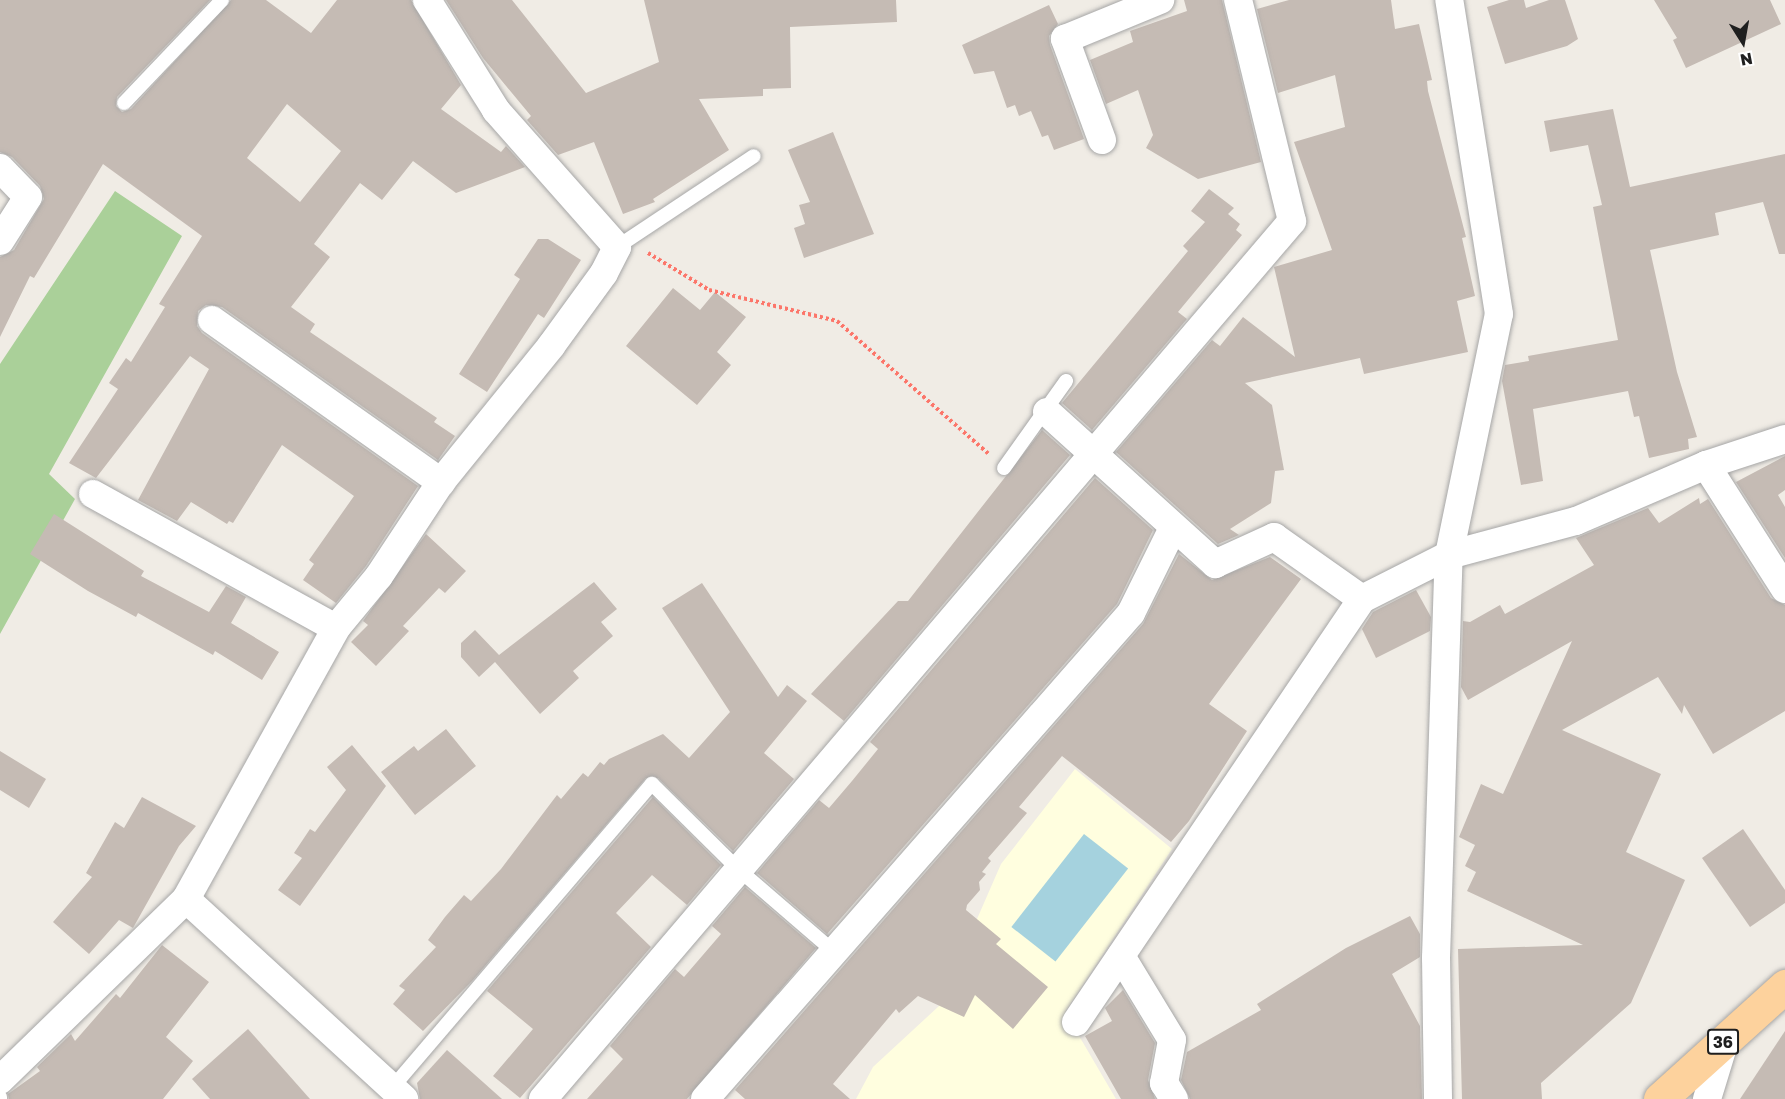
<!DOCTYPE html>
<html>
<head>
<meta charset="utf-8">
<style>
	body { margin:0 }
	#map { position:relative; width:1785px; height:1099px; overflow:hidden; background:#f0ece5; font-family:"Golos Text",sans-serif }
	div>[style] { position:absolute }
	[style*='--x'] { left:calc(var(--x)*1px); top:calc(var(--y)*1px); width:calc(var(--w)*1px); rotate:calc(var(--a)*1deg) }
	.education>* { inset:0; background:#fffedf }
	.forest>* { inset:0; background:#aad099 }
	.water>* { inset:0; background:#a5d2de; transform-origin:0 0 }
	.building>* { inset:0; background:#c5bbb4 }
	.path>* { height:4px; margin-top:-2px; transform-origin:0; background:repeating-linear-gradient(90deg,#fc766a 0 3px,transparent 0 6px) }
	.roads { filter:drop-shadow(0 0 2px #a6a6a6) drop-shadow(0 0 2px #a6a6a6) }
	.lane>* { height:14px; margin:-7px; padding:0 7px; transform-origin:7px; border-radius:7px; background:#fff }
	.street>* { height:28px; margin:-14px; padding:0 14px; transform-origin:14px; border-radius:14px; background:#fff }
	.primary>* { height:33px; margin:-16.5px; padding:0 16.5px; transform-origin:16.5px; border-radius:16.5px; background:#fdd29d }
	span { translate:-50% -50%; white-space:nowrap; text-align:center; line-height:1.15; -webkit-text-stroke:6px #fff; paint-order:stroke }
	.shield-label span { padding:2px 4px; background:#fff; border:2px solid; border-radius:4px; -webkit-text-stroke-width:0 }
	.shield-label { font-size:16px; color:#1f1f1f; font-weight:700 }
	.north { position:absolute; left:1713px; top:12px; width:60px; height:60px; -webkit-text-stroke:4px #fff; paint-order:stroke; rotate:169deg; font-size:16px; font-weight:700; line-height:24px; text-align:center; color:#1f1f1f }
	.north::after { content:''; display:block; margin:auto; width:21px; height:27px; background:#1f1f1f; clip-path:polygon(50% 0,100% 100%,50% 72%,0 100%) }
</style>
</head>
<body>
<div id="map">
	<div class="education">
		<div style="clip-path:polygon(1075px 769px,1172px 849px,1065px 1012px,1116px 1099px,856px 1099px,873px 1067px,939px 1006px,1001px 864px)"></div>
	</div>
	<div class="forest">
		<div style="clip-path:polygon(115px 191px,182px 236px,49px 474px,75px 499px,0 634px,0 364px)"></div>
	</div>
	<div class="water">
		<div style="left:1084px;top:834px;width:56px;height:118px;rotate:38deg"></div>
	</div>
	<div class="building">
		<div style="clip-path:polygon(evenodd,0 0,210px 0,117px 97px,116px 106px,122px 112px,131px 109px,231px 0,266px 0,311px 33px,337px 0,411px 0,461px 85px,441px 109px,501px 152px,506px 146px,525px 167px,456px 193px,413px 161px,382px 200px,360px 183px,314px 244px,330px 257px,291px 307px,315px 324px,310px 332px,437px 418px,434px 422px,455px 436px,438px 460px,222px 307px,206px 305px,198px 311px,197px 326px,202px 333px,418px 486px,366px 566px,336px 603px,303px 580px,314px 564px,309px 560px,354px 496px,282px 445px,233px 523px,229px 521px,227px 524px,191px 502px,177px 521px,138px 500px,209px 369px,190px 356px,96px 478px,69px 463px,118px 389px,109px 383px,126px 358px,131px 362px,165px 307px,159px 304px,202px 236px,103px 164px,34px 278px,30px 276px,0 337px,0 257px,14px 250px,44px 199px,40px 186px,12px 157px,0 152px,0 0,287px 104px,341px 151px,300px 202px,247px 158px,287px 104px)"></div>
		<div style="clip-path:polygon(446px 0,512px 0,586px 93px,659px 62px,644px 0,896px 0,897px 22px,790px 27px,791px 88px,763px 89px,763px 96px,699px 99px,729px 150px,653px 199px,655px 202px,623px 214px,594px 142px,558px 155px,527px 120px,531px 116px,483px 58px)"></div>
		<div style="clip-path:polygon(1184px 0,1222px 0,1261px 162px,1198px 179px,1146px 148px,1153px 135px,1138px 90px,1106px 104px,1090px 60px,1133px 42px,1130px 31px,1187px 11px)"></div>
		<div style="clip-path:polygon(1289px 0,1391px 0,1395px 29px,1419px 24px,1432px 80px,1427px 81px,1428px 91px,1466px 237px,1462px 238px,1475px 296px,1457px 301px,1468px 352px,1364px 374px,1360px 358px,1245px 383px,1272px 405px,1284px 470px,1275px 471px,1271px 503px,1230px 529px,1239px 535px,1218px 544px,1116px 452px,1212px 340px,1220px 346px,1243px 317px,1295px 357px,1274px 267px,1332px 250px,1294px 142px,1345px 127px,1335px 75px,1278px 93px,1257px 9px)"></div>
		<div style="clip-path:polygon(1509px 0,1524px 0,1526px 8px,1549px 0,1565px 0,1578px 39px,1567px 46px,1505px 64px,1487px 7px)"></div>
		<div style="clip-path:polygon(1654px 0,1770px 0,1781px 24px,1686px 68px,1673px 40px,1677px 38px)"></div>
		<div style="clip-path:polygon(1049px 5px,1058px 24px,1049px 36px,1050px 45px,1084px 139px,1054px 150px,1048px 135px,1042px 137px,1031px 111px,1019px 116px,1015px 105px,1007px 108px,994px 71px,974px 74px,962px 45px)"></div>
		<div style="clip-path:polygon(1613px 109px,1630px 187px,1785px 154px,1785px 254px,1779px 254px,1763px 202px,1715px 213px,1719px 235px,1650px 250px,1677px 372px,1697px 437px,1688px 439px,1689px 449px,1649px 458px,1639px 416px,1634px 417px,1628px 391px,1533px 409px,1543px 481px,1521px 485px,1502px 381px,1505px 365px,1529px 361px,1528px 356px,1618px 340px,1593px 207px,1602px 205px,1588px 145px,1550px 152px,1544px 121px)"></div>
		<div style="clip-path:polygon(833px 132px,874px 234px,804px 258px,794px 228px,805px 224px,799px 205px,810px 202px,788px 150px)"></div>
		<div style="clip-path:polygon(1209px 189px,1234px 208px,1228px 214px,1240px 224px,1236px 230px,1242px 235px,1178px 312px,1187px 319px,1092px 430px,1062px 403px,1188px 251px,1183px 246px,1205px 222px,1191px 211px)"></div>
		<div style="clip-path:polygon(538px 239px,548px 239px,581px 260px,544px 318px,538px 314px,487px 392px,459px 374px,520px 279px,514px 275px)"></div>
		<div style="clip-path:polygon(673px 288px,700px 310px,715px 292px,746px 317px,717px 352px,731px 365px,697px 405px,626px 346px)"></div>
		<div style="clip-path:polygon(1042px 430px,1070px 455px,844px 721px,811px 694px,898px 601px,908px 601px)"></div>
		<div style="clip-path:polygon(1785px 456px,1785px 490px,1778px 495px,1785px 507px,1785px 558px,1736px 482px)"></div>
		<div style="clip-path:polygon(1095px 478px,1153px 530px,1117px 604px,827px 934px,757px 873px,819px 800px,829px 808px,852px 781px,878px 749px,870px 742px)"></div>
		<div style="clip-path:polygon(1699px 498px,1700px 504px,1708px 499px,1771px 598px,1785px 605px,1785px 711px,1713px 754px,1684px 705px,1682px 714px,1658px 677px,1562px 730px,1661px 774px,1626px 852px,1685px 880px,1631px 1003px,1541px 1083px,1542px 1099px,1462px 1099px,1458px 949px,1583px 945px,1467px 891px,1476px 872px,1465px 866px,1475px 845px,1459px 837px,1481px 784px,1503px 794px,1572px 641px,1468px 700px,1461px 687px,1463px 621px,1470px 622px,1500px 605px,1505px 614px,1594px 565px,1576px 538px,1648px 508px,1659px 523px)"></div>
		<div style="clip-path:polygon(54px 514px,144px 571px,141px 576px,209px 612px,226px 586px,246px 597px,231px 623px,279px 652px,262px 680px,215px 651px,213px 655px,138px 613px,136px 617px,88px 591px,30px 554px)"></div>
		<div style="clip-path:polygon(426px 534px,466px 571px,445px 593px,439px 588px,403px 626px,409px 631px,376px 666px,351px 642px,368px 625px,363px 621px)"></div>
		<div style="clip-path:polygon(1179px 554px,1212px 580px,1270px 557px,1301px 579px,1209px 704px,1247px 731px,1189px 821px,1171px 842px,1062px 756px,1019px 807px,1027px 813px,988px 858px,991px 861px,982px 872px,986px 874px,979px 882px,980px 890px,967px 905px,966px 910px,1001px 939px,996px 944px,1048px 987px,1013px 1029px,975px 995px,964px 1017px,918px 996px,899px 1013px,896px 1009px,833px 1084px,850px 1099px,745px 1099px,735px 1090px,1143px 624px)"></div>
		<div style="clip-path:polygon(594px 582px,617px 609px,601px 622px,613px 636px,573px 671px,579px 678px,540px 714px,495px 662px,479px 677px,461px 657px,461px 643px,475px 630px,499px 655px)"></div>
		<div style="clip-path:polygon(702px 583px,778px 697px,787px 685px,807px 701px,764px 753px,794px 779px,733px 851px,658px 778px,646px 778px,473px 980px,423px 1031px,393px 1004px,405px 990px,399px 986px,436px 947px,428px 940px,445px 917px,464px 895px,471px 901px,501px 869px,557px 795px,561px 799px,583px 773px,588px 777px,600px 762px,604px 765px,609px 759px,663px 734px,689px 758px,730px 712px,662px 608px)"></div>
		<div style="clip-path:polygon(1416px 590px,1431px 617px,1430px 631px,1376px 658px,1362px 629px,1373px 612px)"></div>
		<div style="clip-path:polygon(446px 729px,476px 766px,415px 815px,381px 772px,414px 746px,418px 751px)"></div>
		<div style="clip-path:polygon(352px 745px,386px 786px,300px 906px,278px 890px,302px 858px,294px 853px,310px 829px,315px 832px,346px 790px,327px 767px)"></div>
		<div style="clip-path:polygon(0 751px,46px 779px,29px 808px,0 790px)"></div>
		<div style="clip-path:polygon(142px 797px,196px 826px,179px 846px,133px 928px,119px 920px,89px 954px,53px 922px,92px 877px,86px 873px,115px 822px,124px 828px)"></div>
		<div style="clip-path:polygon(653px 797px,721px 865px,687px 905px,652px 875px,616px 913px,651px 947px,520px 1098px,493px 1076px,533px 1029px,487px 991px)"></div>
		<div style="clip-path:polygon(1743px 829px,1785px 890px,1785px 903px,1750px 927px,1702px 858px)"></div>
		<div style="clip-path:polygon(745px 887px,816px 948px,687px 1099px,587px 1099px,623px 1059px,610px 1046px,675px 969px,684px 977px,721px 934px,712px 926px)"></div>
		<div style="clip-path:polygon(1410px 916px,1420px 934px,1420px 957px,1392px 974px,1420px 1026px,1422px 1099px,1190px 1099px,1181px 1080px,1187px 1052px,1261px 1010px,1257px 1004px,1346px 948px)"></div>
		<div style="clip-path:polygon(162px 945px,209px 982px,166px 1037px,193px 1061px,163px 1099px,9px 1099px,8px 1094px,40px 1071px,37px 1067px,71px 1034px,75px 1041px,116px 994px,120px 998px)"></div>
		<div style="clip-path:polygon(1123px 990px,1155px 1043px,1148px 1080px,1155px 1099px,1121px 1099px,1085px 1036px,1112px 1021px,1105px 1008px)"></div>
		<div style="clip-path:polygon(248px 1029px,310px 1099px,210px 1099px,192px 1079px)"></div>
		<div style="clip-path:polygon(1785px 1031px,1785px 1099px,1740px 1099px)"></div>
		<div style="clip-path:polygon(447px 1050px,502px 1099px,420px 1099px,417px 1083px)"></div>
	</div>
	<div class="path">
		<div style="--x:648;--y:253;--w:71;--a:31.2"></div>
		<div style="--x:709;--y:290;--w:132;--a:13.6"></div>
		<div style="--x:837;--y:321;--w:201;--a:41.2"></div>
	</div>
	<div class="roads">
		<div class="lane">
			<div style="--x:124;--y:103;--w:142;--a:-46.4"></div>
			<div style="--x:617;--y:247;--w:164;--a:-33.6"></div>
			<div style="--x:1004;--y:468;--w:107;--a:-54.5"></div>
			<div style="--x:392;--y:1088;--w:400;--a:-49.5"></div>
			<div style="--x:652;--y:784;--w:120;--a:44.7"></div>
			<div style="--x:737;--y:868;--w:125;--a:40.8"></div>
			<div style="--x:0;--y:1097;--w:2;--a:90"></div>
		</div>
		<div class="street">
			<div style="--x:1102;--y:140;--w:108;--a:-110.1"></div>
			<div style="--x:1065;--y:39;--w:103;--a:-22.3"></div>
			<div style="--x:0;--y:168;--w:40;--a:46"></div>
			<div style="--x:28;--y:197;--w:52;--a:122.5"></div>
			<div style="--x:212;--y:320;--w:281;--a:35.3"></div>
			<div style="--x:1047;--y:412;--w:227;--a:42.1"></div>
			<div style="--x:1215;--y:564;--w:65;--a:-24.6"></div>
			<div style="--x:1274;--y:537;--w:108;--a:35.2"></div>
			<div style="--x:1362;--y:599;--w:97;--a:-26.8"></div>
			<div style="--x:1449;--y:555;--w:131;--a:-15"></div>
			<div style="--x:1576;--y:521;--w:142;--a:-23.3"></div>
			<div style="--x:1706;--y:465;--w:83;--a:-18.2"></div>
			<div style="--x:1706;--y:465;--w:147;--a:57.5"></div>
			<div style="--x:93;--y:494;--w:277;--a:28.9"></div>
			<div style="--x:186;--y:899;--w:296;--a:42.5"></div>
			<div style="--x:1121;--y:956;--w:98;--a:58.7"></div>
			<div style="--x:1172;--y:1040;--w:44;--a:100.5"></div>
			<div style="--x:1164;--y:1083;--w:19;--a:58"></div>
			<div style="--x:1076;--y:1022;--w:511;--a:-55.94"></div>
			<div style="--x:0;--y:1080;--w:260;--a:-44.2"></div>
			<div style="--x:186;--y:899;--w:310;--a:-61"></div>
			<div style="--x:336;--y:628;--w:67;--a:-50.4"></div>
			<div style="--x:379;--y:576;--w:113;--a:-56.6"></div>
			<div style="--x:441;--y:482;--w:175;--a:-51"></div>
			<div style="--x:551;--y:346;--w:90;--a:-54"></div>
			<div style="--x:604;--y:273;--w:29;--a:-63"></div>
			<div style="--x:617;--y:247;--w:183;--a:-131.5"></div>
			<div style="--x:496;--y:110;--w:130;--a:-122.1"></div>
			<div style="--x:543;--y:1099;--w:1154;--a:-49.53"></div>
			<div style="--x:1292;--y:221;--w:228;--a:-103.7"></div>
			<div style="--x:705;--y:1099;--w:646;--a:-48.76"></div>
			<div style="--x:1131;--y:613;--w:95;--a:-63.7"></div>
			<div style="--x:1438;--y:1099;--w:141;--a:-90.8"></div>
			<div style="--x:1436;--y:958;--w:403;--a:-88.2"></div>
			<div style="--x:1449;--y:555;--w:246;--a:-78.3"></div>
			<div style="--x:1499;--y:314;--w:318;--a:-99"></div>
			<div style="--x:1707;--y:1099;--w:62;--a:-73"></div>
		</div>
		<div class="primary">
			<div style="--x:1660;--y:1099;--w:169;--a:-42.1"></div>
		</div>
	</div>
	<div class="shield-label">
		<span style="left:1723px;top:1042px">36</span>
	</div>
	<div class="north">N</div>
</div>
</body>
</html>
